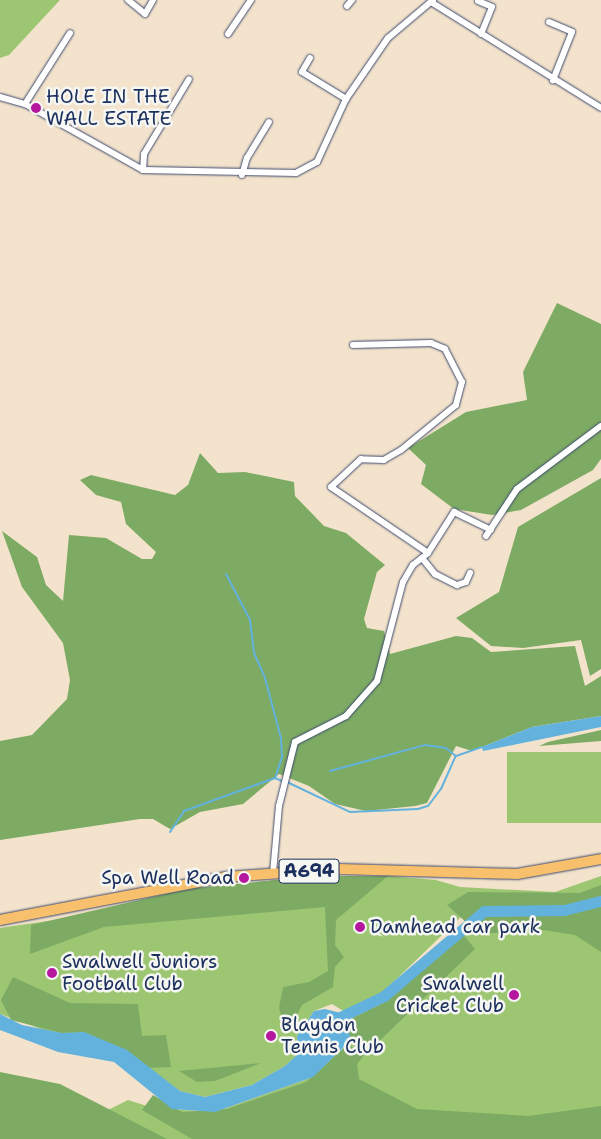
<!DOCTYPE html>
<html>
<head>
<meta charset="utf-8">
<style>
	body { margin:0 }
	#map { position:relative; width:601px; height:1139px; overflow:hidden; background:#f4e3cc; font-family:"Shantell Sans",sans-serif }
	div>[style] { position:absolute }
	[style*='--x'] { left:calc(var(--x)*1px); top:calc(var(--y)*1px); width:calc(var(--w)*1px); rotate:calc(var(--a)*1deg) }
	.green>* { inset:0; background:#9dc672; transform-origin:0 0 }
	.forest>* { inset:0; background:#7eab64 }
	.water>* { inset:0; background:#63b2dd }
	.stream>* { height:2px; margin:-1px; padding:0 1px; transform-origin:1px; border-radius:1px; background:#63b2dd }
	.river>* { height:11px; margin:-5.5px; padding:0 5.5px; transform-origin:5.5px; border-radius:5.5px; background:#63b2dd }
	.roads { filter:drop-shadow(0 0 1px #3c4a6e) drop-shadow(0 0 1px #3c4a6e) }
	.street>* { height:6px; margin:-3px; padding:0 3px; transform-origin:3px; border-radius:3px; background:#fff }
	.primary>* { height:10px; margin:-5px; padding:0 5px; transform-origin:5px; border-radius:5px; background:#f8bf6c }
	.dots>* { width:14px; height:14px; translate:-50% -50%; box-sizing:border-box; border:2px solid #f6f6f2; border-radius:50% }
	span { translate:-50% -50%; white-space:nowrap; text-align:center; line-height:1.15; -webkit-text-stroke:5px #f6f6f2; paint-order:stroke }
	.shield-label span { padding:1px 4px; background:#f6f6f2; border:1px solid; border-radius:4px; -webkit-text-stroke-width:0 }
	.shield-label { font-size:18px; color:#1b2f5e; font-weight:700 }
	.poi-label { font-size:19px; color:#1b2f5e }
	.left { translate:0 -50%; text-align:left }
	.right { translate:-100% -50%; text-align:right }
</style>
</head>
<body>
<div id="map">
	<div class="green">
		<div style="clip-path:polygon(0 0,60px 0,9px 55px,0 58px)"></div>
		<div style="left:601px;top:752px;width:71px;height:94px;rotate:90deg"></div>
		<div style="clip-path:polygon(318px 876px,388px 876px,436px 880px,460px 887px,555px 892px,601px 876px,601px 889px,576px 899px,466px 912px,383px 992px,345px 1012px,332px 1004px,314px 1011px,297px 1036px,298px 1054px,285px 1066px,252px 1085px,205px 1097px,180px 1091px,147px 1068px,0 1014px,0 928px,75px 917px,187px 889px)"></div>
		<div style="clip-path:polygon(471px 925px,601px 932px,601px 1139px,54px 1139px,0 1088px,108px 1110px,128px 1100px,153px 1108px,215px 1112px,313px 1077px,348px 1044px,358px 1042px,357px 1026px)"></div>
	</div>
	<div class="forest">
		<div style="clip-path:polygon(557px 303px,601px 324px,601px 459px,593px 470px,521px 510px,492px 515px,454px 509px,421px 484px,426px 465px,408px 448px,466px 412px,527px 400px,523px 372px)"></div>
		<div style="clip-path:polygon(200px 453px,218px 473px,245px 472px,294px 482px,295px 496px,324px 526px,346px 533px,385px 565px,377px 572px,364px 619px,367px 628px,384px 631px,390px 654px,456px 636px,472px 638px,491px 652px,575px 646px,585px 686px,601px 676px,601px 716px,532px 727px,472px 751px,456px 746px,427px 803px,415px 806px,366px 811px,335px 804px,309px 786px,279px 774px,243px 804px,200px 812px,170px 829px,153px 819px,140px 819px,0 840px,0 741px,32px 735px,67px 699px,70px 680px,63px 643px,22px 587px,2px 531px,37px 557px,46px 585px,63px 601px,69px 535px,106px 538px,142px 559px,152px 559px,156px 552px,126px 524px,121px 502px,96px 495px,80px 480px,91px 475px,175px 495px,188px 485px)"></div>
		<div style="clip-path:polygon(601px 478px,601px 669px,590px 676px,581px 640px,523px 648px,491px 646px,456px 618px,499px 592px,518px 527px)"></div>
		<div style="clip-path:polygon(601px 730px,601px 741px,539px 746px,548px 742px)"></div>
		<div style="clip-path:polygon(318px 876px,388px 876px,336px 920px,335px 945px,344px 957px,335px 967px,333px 987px,302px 1005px,293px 1023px,282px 1020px,279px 1008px,283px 987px,309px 982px,328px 971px,325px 907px,104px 927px,30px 954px,31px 925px,187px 889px)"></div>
		<div style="clip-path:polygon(601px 885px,601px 952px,575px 935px,543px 930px,479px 934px,447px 905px,468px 892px,580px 893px)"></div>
		<div style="clip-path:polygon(462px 933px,475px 949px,372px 1048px,351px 1040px,344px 1022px,390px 999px)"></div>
		<div style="clip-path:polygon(13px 977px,70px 1003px,138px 1004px,142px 1036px,166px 1035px,171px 1067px,147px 1068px,131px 1053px,84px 1032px,62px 1033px,11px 1020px,1px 1000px)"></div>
		<div style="clip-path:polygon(348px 1044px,364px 1055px,357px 1064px,359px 1079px,417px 1109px,528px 1116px,601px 1106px,601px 1139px,192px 1139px,142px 1110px,153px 1095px,182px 1112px,227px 1109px,306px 1082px)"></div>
		<div style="clip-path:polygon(261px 1063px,215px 1081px,197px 1082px,179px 1071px)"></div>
		<div style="clip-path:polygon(0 1072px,60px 1084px,167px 1139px,0 1139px)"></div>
	</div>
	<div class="water">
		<div style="clip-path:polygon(601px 716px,601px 727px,483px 751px,482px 747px,532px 727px)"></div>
		<div style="clip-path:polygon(325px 1009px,345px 1014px,351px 1040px,313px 1077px,215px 1112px,172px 1109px,114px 1062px,58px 1052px,0 1030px,0 1014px,22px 1025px,62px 1033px,84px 1032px,127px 1050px,180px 1091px,205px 1097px,252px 1085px,285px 1066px,298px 1054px,297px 1036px,314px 1011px)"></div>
	</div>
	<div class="stream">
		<div style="--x:226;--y:574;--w:52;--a:62.4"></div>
		<div style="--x:250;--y:620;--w:33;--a:83"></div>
		<div style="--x:254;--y:653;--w:27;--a:66"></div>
		<div style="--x:265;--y:678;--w:62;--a:75.1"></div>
		<div style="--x:281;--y:738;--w:19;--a:87"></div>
		<div style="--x:282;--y:757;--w:22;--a:108"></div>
		<div style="--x:330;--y:771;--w:98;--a:-15.3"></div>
		<div style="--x:425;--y:745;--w:21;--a:8"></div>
		<div style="--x:446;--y:748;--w:13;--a:39"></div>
		<div style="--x:287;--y:782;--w:70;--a:25.5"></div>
		<div style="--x:350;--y:812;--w:68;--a:-2.5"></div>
		<div style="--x:418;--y:809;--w:10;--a:-17"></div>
		<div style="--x:428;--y:806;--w:21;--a:-53"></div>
		<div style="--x:441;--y:789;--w:36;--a:-66"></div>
		<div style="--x:456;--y:756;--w:28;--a:-19"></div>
		<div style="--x:170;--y:832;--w:25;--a:-56"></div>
		<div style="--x:184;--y:811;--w:97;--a:-19.9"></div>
		<div style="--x:275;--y:778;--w:8;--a:23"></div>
	</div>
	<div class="river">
		<div style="--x:332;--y:1021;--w:58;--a:-25.7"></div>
		<div style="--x:384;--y:996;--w:131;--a:-40.4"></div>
		<div style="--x:484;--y:911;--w:80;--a:-0.7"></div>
		<div style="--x:564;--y:910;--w:38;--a:-14"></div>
	</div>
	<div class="roads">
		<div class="street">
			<div style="--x:128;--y:0;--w:22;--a:39"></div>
			<div style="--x:145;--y:14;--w:16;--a:-60"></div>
			<div style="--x:478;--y:1;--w:15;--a:23"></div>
			<div style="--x:492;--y:7;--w:29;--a:112"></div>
			<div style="--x:431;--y:2;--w:200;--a:31.9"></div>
			<div style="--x:347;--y:6;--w:8;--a:-50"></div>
			<div style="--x:549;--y:22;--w:25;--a:23"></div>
			<div style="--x:572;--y:32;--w:52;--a:111.6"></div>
			<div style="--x:228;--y:34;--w:41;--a:-55.9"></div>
			<div style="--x:310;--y:58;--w:16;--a:120"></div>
			<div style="--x:302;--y:72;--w:52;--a:31.5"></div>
			<div style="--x:0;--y:97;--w:26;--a:16"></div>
			<div style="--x:25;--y:104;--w:135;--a:29.2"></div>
			<div style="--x:143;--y:170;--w:153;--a:1.1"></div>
			<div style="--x:296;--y:173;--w:24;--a:-28"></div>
			<div style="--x:317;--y:162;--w:69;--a:-65.3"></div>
			<div style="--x:346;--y:99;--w:74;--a:-55.5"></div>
			<div style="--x:388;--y:38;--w:59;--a:-40.2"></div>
			<div style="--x:25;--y:104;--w:84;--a:-57.6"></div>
			<div style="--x:143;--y:170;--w:16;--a:-86"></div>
			<div style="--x:144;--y:154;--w:87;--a:-59"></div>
			<div style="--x:242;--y:175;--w:18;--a:-74"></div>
			<div style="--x:247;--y:158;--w:42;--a:-58.6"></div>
			<div style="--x:353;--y:345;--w:78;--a:-1.5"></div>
			<div style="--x:431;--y:343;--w:15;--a:23"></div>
			<div style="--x:445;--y:349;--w:37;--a:63"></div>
			<div style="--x:462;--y:382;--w:24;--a:105"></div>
			<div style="--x:456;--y:405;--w:71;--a:140.7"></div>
			<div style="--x:401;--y:450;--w:20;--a:150"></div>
			<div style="--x:384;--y:460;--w:23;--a:-178"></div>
			<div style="--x:361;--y:459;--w:41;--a:137"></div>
			<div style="--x:331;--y:487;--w:117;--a:34.2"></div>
			<div style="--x:428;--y:553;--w:8;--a:140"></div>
			<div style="--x:486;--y:536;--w:56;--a:-56.6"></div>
			<div style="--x:517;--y:489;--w:105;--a:-36.9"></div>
			<div style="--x:428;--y:553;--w:49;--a:-57.6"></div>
			<div style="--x:454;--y:512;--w:41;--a:25.9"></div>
			<div style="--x:273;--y:873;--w:67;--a:-84.9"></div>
			<div style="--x:279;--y:806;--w:66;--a:-76"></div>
			<div style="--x:295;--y:742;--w:57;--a:-27"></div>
			<div style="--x:346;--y:716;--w:47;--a:-48.5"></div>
			<div style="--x:377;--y:681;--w:102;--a:-75.3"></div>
			<div style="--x:403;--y:582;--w:20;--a:-60"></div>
			<div style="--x:413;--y:565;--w:11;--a:-38"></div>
			<div style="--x:422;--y:558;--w:21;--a:51"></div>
			<div style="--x:435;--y:574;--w:25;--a:27"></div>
			<div style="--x:457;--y:585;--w:9;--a:-18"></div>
			<div style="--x:466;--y:582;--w:10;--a:-66"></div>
		</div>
		<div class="primary">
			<div style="--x:0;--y:920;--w:229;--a:-10.8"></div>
			<div style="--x:225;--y:877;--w:114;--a:-4"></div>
			<div style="--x:339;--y:869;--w:178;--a:1.6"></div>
			<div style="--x:517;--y:874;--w:85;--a:-10.1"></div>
		</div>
	</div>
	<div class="dots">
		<div style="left:36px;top:108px;background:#b5179e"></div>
		<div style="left:244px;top:878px;background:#b5179e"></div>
		<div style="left:360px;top:927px;background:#b5179e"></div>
		<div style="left:52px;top:973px;background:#b5179e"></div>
		<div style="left:514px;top:995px;background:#b5179e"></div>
		<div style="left:271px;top:1036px;background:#b5179e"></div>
	</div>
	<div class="shield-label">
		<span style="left:309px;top:871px">A694</span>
	</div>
	<div class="poi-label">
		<span class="left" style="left:46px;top:108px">HOLE IN THE<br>WALL ESTATE</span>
		<span class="right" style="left:234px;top:878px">Spa Well Road</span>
		<span class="left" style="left:370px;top:927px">Damhead car park</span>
		<span class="left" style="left:62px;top:973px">Swalwell Juniors<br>Football Club</span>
		<span class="right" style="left:504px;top:995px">Swalwell<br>Cricket Club</span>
		<span class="left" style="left:281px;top:1036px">Blaydon<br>Tennis Club</span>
	</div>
</div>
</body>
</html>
